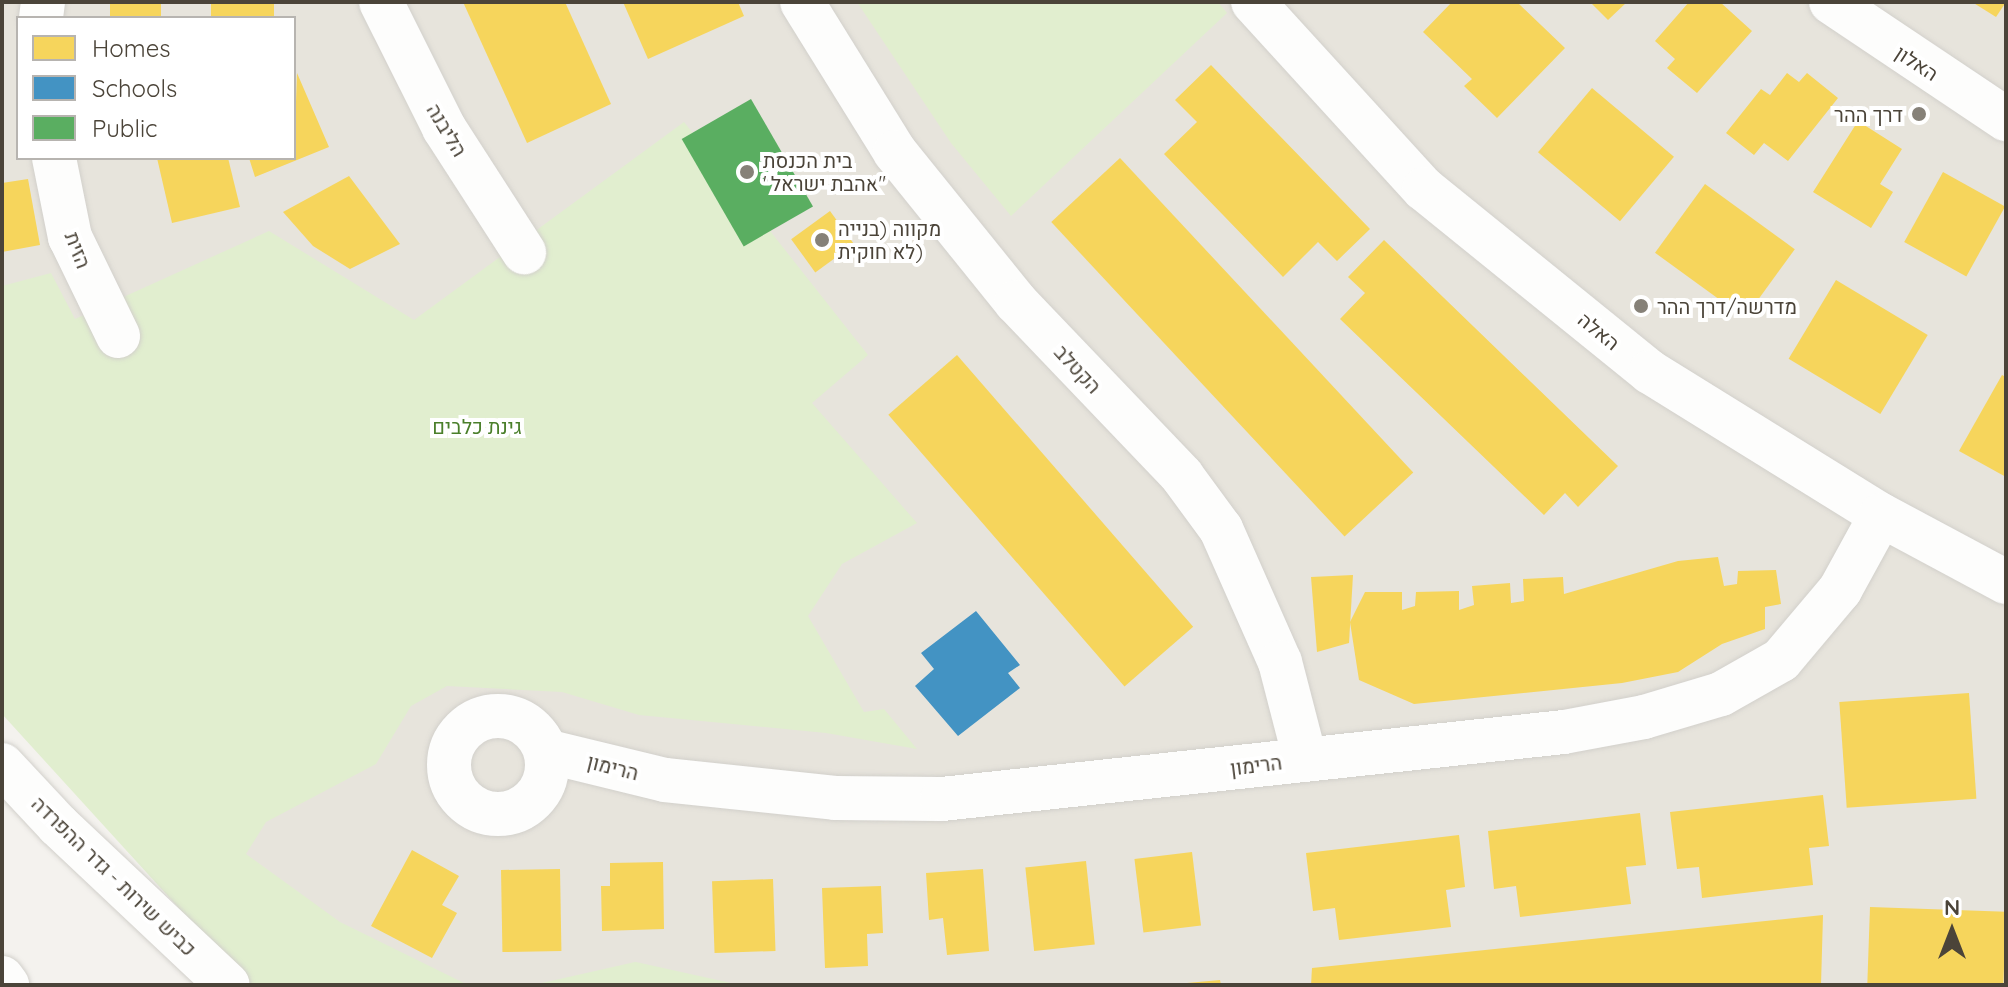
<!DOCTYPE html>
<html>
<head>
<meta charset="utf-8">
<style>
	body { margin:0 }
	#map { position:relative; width:2008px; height:987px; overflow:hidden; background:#f4f2ee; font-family:Quicksand,Heebo,sans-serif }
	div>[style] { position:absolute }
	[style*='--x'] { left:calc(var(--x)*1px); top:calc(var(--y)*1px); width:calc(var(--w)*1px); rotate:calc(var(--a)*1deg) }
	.residential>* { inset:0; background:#e7e4dc }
	.green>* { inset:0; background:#e1eecf }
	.homes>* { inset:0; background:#f6d55c; transform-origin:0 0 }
	.schools>* { inset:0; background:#4393c3 }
	.public>* { inset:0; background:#5aae61; transform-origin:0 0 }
	.roads { filter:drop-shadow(0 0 2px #d2d0cb) drop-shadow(0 0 2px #d2d0cb) }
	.minor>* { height:44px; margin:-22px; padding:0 22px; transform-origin:22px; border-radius:22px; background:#fdfdfc }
	.minor>.ring { margin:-22px; padding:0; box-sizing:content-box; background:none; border:44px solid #fdfdfc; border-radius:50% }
	.dots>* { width:22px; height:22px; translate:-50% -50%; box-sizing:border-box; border:4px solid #fff; border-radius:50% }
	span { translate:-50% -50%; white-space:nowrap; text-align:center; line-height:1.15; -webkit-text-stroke:8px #fff; paint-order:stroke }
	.street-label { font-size:20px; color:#4b4439 }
	.poi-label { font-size:20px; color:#4b4439 }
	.right { translate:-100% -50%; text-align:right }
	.left { translate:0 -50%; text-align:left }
	.park-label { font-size:20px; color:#4a7f2a }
	.frame { position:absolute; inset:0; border:4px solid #4b4439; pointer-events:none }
	.legend { position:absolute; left:16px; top:16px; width:280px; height:144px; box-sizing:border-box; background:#fff; border:2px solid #b7b4b0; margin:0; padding:10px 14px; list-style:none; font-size:24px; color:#4b4439 }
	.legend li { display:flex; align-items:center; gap:16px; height:40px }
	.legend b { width:40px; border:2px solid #b7b4b0 }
	.north { position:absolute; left:1912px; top:891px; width:80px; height:80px; -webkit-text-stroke:6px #fff; paint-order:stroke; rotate:0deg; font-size:22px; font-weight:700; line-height:32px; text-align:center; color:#4b4439 }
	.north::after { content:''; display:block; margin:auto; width:28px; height:36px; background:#4b4439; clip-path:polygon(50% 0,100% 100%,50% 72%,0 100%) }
</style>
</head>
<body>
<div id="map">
	<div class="residential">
		<div style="clip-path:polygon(evenodd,2px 2px,2006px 2px,2006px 985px,368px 985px,204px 822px,2px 472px,2px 2px,18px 18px,294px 18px,294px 158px,18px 158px,18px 18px)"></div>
	</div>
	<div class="green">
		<div style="clip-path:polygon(857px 2px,1218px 2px,1227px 13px,1011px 216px,951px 143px)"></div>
		<div style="clip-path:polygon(684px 122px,868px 355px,812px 403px,917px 523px,842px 564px,808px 616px,864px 712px,884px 709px,917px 749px,826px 733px,639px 715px,562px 692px,447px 686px,411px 706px,376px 764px,266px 822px,246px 854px,340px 922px,468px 985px,249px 985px,2px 714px,2px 286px,51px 273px,75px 319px,269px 231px,414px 320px)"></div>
		<div style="clip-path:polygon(635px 962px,636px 962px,740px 985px,533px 985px)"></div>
	</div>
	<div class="homes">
		<div style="left:110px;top:2px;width:51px;height:16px"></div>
		<div style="left:211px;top:2px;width:63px;height:16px"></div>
		<div style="clip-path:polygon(463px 2px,565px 2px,611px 104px,527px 143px)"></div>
		<div style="clip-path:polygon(623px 2px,738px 2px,744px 16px,648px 59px)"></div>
		<div style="clip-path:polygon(1452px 2px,1517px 2px,1565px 48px,1497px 118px,1464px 86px,1472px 79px,1423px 32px)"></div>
		<div style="clip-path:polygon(1590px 2px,1627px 2px,1608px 20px)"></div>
		<div style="clip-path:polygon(1689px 2px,1720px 2px,1752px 31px,1697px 93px,1667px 68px,1675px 59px,1655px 41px)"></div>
		<div style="clip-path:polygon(1972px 2px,2006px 2px,1996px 17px)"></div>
		<div style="clip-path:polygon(1211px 65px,1370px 229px,1337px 261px,1318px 242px,1283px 277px,1164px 154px,1197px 122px,1175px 100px)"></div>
		<div style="clip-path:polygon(297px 73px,329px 147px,255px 177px,249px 158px,294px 158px)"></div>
		<div style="clip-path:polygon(1787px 73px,1799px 82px,1807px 73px,1838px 98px,1788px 161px,1764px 143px,1754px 155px,1726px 133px,1761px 89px,1770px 95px)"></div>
		<div style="left:1592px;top:88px;width:107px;height:84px;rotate:40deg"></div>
		<div style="clip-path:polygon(1858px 121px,1902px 149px,1880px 184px,1893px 192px,1871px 228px,1813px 192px)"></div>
		<div style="clip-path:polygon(157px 158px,228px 158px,240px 207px,172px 223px)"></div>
		<div style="left:1120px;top:158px;width:430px;height:94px;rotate:47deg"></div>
		<div style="left:1943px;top:172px;width:71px;height:80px;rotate:29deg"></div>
		<div style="clip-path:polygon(349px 176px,400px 244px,350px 269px,313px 246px,283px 212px)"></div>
		<div style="clip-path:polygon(28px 179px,40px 245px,2px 252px,2px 183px)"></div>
		<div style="left:1705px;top:184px;width:111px;height:85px;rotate:36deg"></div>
		<div style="left:830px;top:211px;width:41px;height:48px;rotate:54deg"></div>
		<div style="clip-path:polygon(1384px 240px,1618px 466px,1578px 507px,1565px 493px,1544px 515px,1340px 319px,1365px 293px,1348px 277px)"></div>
		<div style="left:1836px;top:280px;width:107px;height:92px;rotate:31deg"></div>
		<div style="left:957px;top:355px;width:360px;height:91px;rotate:49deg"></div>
		<div style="clip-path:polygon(2002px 375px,2006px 377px,2006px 477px,1959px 451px)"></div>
		<div style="clip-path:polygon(1718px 557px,1724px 586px,1737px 584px,1738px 571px,1776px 570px,1781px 604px,1765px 607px,1765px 629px,1722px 644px,1678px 672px,1622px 683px,1414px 704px,1359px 680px,1350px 622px,1365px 592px,1402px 592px,1402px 610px,1415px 606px,1416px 592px,1459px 591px,1459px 610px,1474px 605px,1472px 586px,1510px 583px,1511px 603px,1524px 601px,1523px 579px,1563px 577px,1564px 594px,1678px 561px)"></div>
		<div style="clip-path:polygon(1353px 575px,1349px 643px,1317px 652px,1311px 577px)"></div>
		<div style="left:1969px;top:693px;width:106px;height:130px;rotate:86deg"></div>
		<div style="clip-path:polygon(1823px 795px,1829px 846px,1809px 848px,1813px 885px,1702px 898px,1699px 867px,1677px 869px,1670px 812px)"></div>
		<div style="clip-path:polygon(1640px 813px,1646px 865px,1626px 867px,1631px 904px,1520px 917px,1516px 886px,1494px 889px,1488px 831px)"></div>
		<div style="clip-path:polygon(1459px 835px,1465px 887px,1446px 890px,1451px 927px,1339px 940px,1335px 908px,1313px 911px,1306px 853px)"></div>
		<div style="clip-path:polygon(412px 850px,459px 876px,442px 905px,457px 913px,432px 958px,371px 926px)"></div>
		<div style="left:1192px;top:852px;width:74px;height:58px;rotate:83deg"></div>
		<div style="left:1086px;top:861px;width:84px;height:61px;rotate:84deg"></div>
		<div style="clip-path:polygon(663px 862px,664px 929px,602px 931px,601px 886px,610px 886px,610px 863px)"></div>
		<div style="left:560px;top:869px;width:82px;height:59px;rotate:89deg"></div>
		<div style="clip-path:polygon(983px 869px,989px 951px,947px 955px,943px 918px,929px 920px,926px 873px)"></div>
		<div style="left:773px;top:879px;width:72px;height:61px;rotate:88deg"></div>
		<div style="clip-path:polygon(881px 886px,883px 933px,867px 934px,868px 966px,825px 968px,822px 888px)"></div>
		<div style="left:1870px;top:907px;width:136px;height:78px;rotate:2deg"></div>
		<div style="clip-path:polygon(1823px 915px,1821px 985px,1311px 985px,1312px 968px)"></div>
		<div style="clip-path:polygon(1220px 980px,1221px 985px,1187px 985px,1187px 983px)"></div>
	</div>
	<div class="schools">
		<div style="clip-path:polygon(976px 611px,1020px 665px,1008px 673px,1020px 688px,958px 736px,915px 686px,934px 669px,921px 653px)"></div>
	</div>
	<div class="public">
		<div style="left:751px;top:99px;width:124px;height:80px;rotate:60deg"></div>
	</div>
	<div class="roads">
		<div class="minor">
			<div style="--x:381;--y:2;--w:141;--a:63.4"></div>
			<div style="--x:444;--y:128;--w:148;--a:57.2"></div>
			<div style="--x:802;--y:2;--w:176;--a:58.2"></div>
			<div style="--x:895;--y:152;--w:193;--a:51.1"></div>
			<div style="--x:1016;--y:302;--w:240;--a:46.3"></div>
			<div style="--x:1182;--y:476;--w:66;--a:53.7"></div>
			<div style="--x:1221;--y:529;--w:145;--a:66.1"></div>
			<div style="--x:1280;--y:662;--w:100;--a:75.5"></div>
			<div style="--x:1253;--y:2;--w:253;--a:47.6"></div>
			<div style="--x:1424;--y:189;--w:291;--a:39"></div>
			<div style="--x:1650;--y:372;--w:272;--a:31.8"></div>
			<div style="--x:1881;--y:515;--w:142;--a:28.2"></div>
			<div style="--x:1831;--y:2;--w:211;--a:33.8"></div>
			<div style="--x:41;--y:18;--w:16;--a:-83"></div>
			<div style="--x:54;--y:158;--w:81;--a:78.6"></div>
			<div style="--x:70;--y:237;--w:110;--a:64.1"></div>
			<div class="ring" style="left:449px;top:716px;width:54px;height:54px"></div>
			<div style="--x:546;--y:751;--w:122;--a:13.7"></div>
			<div style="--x:665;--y:780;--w:171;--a:6"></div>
			<div style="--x:835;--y:798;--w:107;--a:0.5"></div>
			<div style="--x:942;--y:799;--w:626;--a:-6.15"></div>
			<div style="--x:1564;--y:732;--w:81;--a:-10.6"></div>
			<div style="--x:1644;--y:717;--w:80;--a:-16.6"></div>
			<div style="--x:1721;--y:694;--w:69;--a:-29.5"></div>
			<div style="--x:1781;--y:660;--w:92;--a:-49.9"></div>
			<div style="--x:1840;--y:590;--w:85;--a:-61.3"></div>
			<div style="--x:2;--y:765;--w:82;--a:47"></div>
			<div style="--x:58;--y:825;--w:233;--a:43.3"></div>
			<div style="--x:2;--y:978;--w:9;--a:54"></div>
		</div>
	</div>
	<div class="dots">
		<div style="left:1919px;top:114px;background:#868178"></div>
		<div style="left:747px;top:172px;background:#868178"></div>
		<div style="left:822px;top:240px;background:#868178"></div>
		<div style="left:1641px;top:306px;background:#868178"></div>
	</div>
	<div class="street-label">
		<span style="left:1917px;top:63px;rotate:33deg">האלון</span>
		<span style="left:447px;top:130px;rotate:59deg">הליבנה</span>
		<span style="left:78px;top:250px;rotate:69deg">הזית</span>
		<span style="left:1599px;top:331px;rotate:39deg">האלה</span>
		<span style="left:1078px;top:369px;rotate:47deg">הקטלב</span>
		<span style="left:1256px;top:765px;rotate:-7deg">הרימון</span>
		<span style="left:613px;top:767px;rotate:14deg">הרימון</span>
		<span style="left:114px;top:876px;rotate:44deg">כביש שירות - גדר ההפרדה</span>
	</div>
	<div class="poi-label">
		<span class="right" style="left:1903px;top:114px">דרך ההר</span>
		<span class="left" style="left:763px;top:172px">בית הכנסת<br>"אהבת ישראל"</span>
		<span class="left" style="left:838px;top:240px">מקווה (בנייה<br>לא חוקית)</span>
		<span class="left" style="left:1657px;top:306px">מדרשה/דרך ההר</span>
	</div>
	<div class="park-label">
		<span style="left:477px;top:426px">גינת כלבים</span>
	</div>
	<div class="frame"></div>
	<ul class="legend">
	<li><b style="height:22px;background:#f6d55c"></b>Homes</li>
	<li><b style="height:22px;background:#4393c3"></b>Schools</li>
	<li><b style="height:22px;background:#5aae61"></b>Public</li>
	</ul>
	<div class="north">N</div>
</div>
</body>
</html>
